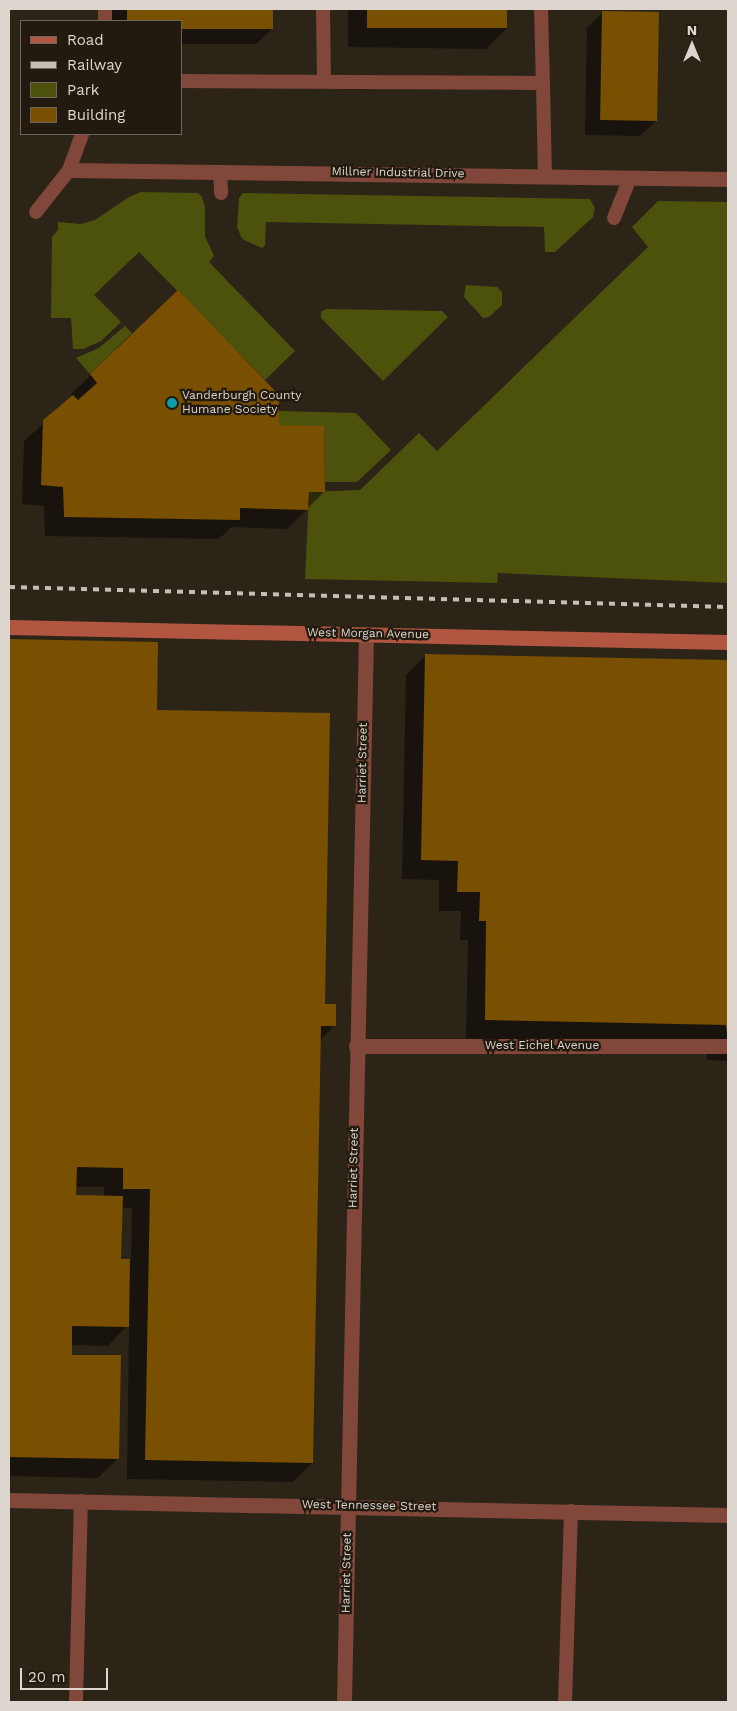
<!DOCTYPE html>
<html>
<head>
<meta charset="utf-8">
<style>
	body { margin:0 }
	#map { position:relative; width:737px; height:1711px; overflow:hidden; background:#2d2418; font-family:"Work Sans",sans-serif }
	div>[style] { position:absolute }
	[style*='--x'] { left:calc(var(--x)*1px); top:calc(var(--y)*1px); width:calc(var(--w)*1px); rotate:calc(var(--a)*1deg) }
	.green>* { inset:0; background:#4c510c }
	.shadow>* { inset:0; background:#0007 }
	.building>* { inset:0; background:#794f02; transform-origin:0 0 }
	.lane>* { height:14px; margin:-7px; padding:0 7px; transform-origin:7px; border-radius:7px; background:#80473a }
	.street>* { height:15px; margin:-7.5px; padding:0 7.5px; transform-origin:7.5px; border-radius:7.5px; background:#80473a }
	.secondary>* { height:15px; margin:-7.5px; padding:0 7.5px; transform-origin:7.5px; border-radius:7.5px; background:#b25642 }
	.rail>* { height:4px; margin-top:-2px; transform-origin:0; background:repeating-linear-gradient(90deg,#c5beb6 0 6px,transparent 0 12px) }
	.dots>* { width:14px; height:14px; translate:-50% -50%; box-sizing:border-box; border:2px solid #231a0f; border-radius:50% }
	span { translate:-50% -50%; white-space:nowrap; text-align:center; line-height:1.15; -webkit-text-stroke:4.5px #231a0f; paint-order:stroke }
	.street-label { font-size:12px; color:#dcd6ce }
	.poi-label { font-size:12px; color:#dcd6ce }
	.left { translate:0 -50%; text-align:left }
	.frame { position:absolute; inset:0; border:10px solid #dcd6ce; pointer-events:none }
	.legend { position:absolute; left:20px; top:20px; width:162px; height:115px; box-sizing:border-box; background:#231a0f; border:1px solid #6d655b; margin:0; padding:6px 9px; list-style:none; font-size:15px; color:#dcd6ce }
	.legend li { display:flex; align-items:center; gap:10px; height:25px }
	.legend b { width:25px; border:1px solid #6d655b }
	.north { position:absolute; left:667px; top:20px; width:50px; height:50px; -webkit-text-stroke:4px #231a0f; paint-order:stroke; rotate:0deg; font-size:14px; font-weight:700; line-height:20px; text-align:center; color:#dcd6ce }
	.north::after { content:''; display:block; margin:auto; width:18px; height:22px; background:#dcd6ce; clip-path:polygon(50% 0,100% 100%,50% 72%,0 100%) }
	.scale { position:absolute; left:20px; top:1668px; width:88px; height:22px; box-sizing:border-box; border:2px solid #dcd6ce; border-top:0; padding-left:6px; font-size:15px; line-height:18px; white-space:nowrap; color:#dcd6ce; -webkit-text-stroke:4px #231a0f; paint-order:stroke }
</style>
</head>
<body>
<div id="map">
	<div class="green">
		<div style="clip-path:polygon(141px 192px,198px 193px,202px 197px,205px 207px,205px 236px,214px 256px,209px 262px,295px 351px,265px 380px,139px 252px,94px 295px,121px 322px,101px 341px,83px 349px,73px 349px,71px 318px,51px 318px,52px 237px,58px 230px,58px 222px,81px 224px,95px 220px,129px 197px)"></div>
		<div style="clip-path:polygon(243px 193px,590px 199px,595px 208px,593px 217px,555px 252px,545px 252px,544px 227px,266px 222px,265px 245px,262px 248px,242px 239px,237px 227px,239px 198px)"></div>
		<div style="clip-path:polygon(658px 201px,728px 202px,728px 583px,498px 573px,497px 583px,305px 579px,309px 492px,360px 490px,419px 433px,437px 451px,648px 247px,632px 227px)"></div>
		<div style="clip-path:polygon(466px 285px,497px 287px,502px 292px,502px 305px,489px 317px,483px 318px,464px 297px)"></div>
		<div style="clip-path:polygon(326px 309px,442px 311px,448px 317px,383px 381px,321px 318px,321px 312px)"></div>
		<div style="clip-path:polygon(125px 326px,132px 333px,90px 374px,76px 358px,99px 348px)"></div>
		<div style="clip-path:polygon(279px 411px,356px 413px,391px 450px,357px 482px,325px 482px,324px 427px,279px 425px)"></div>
	</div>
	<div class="shadow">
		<div style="clip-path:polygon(112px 9px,272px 9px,272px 29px,256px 44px,181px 44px,181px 21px,112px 21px)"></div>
		<div style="clip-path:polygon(348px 9px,506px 9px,506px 29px,486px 49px,348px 47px)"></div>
		<div style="clip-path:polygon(602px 13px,656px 121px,640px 136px,585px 135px,587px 28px)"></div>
		<div style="clip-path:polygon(91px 375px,278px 427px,324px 492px,287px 529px,231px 527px,219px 539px,45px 536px,44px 506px,22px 504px,24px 441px,73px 397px,71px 394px)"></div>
		<div style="clip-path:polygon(evenodd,9px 641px,157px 643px,156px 711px,334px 1026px,320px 1040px,312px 1463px,293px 1482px,127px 1479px,129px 1324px,108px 1346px,71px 1345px,70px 1356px,118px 1458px,98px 1478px,9px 1476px,9px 641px,75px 1187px,104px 1187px,104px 1197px,75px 1197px,75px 1187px,9px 641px,121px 1208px,132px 1208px,131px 1260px,120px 1260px,121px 1208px)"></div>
		<div style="clip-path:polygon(426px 655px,728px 662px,728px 1061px,707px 1060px,707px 1044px,466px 1039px,468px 940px,460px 940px,461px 911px,439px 911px,439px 880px,402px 879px,406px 675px)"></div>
	</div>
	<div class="building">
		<div style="clip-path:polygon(127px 9px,273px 9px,273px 29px,181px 29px,181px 21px,127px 21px)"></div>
		<div style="left:367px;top:9px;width:140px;height:19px"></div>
		<div style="left:602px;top:11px;width:57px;height:109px;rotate:1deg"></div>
		<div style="clip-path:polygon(178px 290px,279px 395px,279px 425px,324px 426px,325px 492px,309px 492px,308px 510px,240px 508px,240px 520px,64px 517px,63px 487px,41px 485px,43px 420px,73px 395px,78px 400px,97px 383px,90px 374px)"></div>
		<div style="clip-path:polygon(9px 639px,158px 642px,157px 710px,330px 713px,325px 1004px,336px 1004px,336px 1026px,321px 1026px,313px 1463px,145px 1460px,150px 1189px,123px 1189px,123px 1168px,77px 1167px,76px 1195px,123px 1196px,121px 1259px,130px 1259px,129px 1327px,72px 1326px,72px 1355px,121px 1355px,119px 1459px,9px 1457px)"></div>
		<div style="clip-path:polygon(425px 654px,728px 660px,728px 1042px,726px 1025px,485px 1020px,486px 921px,479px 921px,480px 892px,457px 892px,458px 861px,421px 860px)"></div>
	</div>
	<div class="lane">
		<div style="--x:323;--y:9;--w:72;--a:89.2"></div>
		<div style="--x:541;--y:9;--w:74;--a:88.5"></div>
		<div style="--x:105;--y:21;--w:12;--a:-90"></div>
		<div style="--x:181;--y:81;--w:362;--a:0.3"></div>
		<div style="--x:543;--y:83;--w:92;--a:88.8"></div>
		<div style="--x:220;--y:172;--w:21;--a:87"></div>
		<div style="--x:36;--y:212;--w:53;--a:-51.8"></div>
		<div style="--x:69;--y:170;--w:38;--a:-70"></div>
		<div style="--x:614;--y:218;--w:43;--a:-68.2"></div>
		<div style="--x:76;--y:1702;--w:201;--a:-88.6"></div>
		<div style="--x:565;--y:1702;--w:191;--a:-88.2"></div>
	</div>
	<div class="street">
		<div style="--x:69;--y:170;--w:659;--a:0.78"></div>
		<div style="--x:356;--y:1046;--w:372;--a:0"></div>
		<div style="--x:9;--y:1500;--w:719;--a:1.2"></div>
		<div style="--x:344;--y:1702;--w:1068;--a:-88.82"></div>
	</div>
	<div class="secondary">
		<div style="--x:9;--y:627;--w:719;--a:1.2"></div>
	</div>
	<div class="rail">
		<div style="--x:9;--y:587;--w:719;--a:1.59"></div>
	</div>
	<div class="dots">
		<div style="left:172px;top:403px;background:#0f9aa8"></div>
	</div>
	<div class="street-label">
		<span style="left:398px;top:173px;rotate:1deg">Millner Industrial Drive</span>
		<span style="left:368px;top:634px;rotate:1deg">West Morgan Avenue</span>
		<span style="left:363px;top:763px;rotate:-89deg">Harriet Street</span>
		<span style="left:542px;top:1046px">West Eichel Avenue</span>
		<span style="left:354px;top:1168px;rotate:-89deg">Harriet Street</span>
		<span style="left:369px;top:1506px;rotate:1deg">West Tennessee Street</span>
		<span style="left:347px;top:1573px;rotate:-89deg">Harriet Street</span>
	</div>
	<div class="poi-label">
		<span class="left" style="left:182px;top:403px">Vanderburgh County<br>Humane Society</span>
	</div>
	<div class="frame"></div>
	<ul class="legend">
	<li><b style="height:6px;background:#b25642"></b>Road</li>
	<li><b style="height:6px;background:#c5beb6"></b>Railway</li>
	<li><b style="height:14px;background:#4c510c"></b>Park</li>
	<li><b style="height:14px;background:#794f02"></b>Building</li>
	</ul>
	<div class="north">N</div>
	<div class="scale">20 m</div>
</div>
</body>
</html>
